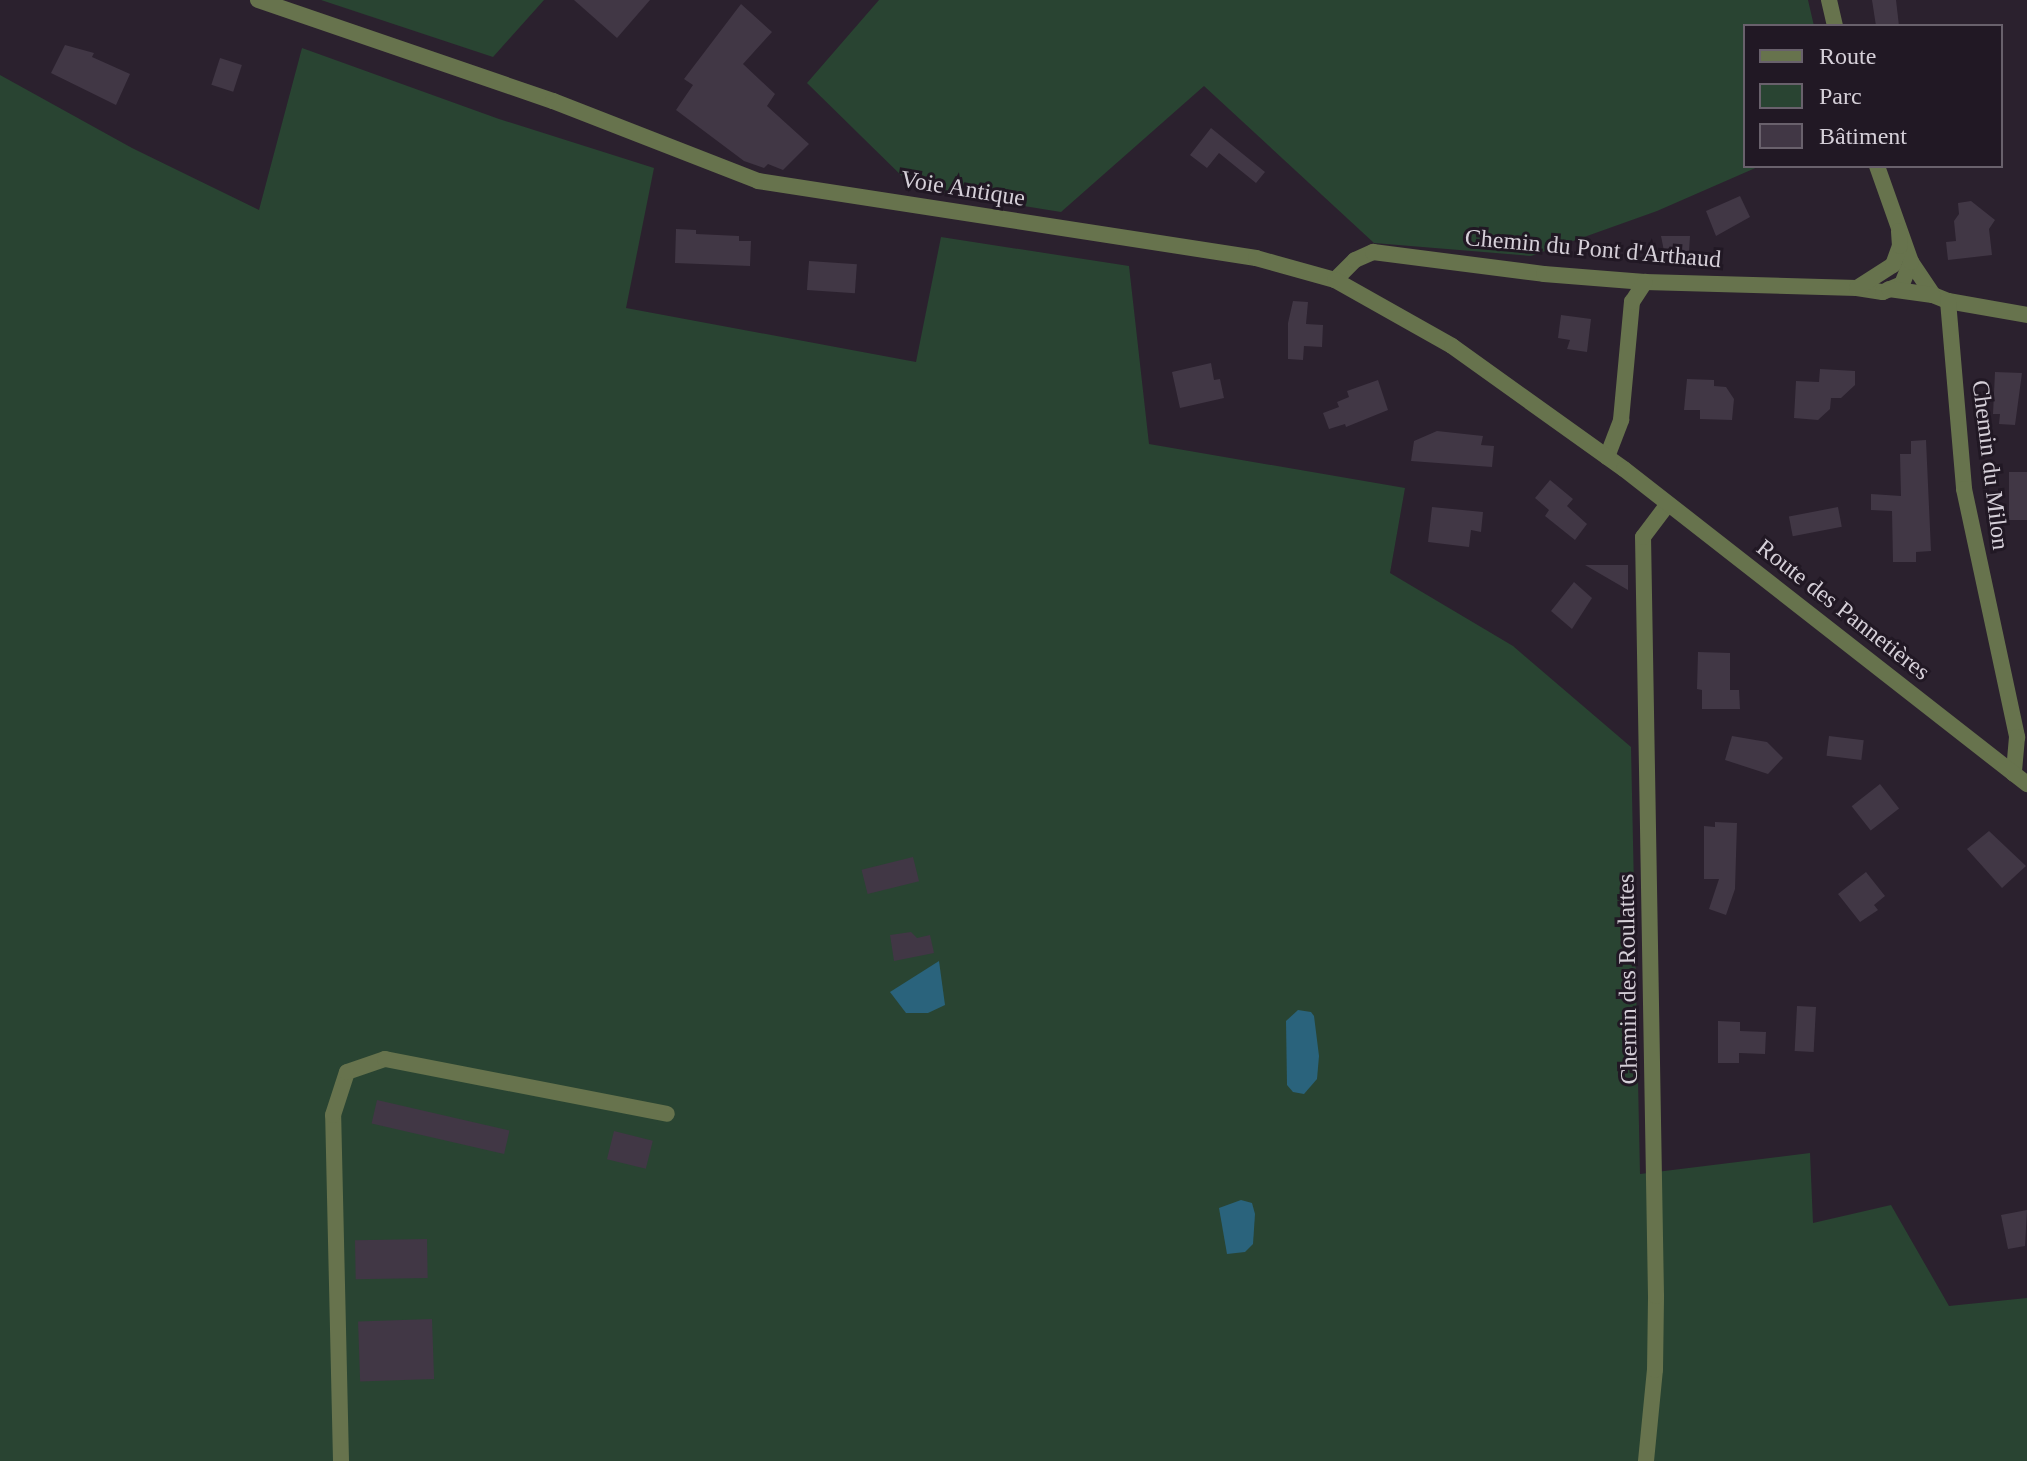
<!DOCTYPE html>
<html>
<head>
<meta charset="utf-8">
<style>
	body { margin:0 }
	#map { position:relative; width:2027px; height:1461px; overflow:hidden; background:#2b212e; font-family:Georgia,serif }
	div>[style] { position:absolute }
	[style*='--x'] { left:calc(var(--x)*1px); top:calc(var(--y)*1px); width:calc(var(--w)*1px); rotate:calc(var(--a)*1deg) }
	.green>* { inset:0; background:#294432 }
	.water>* { inset:0; background:#2a637c }
	.building>* { inset:0; background:#413745; transform-origin:0 0 }
	.minor>* { height:16px; margin:-8px; padding:0 8px; transform-origin:8px; border-radius:8px; background:#67734d }
	.tertiary>* { height:16px; margin:-8px; padding:0 8px; transform-origin:8px; border-radius:8px; background:#67734d }
	span { translate:-50% -50%; white-space:nowrap; text-align:center; line-height:1.15; -webkit-text-stroke:6px #211824; paint-order:stroke }
	.street-label { font-size:24px; color:#d5cfd8 }
	.legend { position:absolute; left:1743px; top:24px; width:260px; height:144px; box-sizing:border-box; background:#211824; border:2px solid #69616c; margin:0; padding:10px 14px; list-style:none; font-size:24px; color:#d5cfd8 }
	.legend li { display:flex; align-items:center; gap:16px; height:40px }
	.legend b { width:40px; border:2px solid #69616c }
</style>
</head>
<body>
<div id="map">
	<div class="green">
		<div style="clip-path:polygon(321px 0,544px 0,493px 57px)"></div>
		<div style="clip-path:polygon(879px 0,1808px 0,1814px 26px,1745px 26px,1745px 166px,1760px 166px,1657px 211px,1531px 256px,1374px 243px,1204px 86px,1061px 212px,914px 188px,807px 83px)"></div>
		<div style="clip-path:polygon(302px 48px,499px 119px,654px 168px,626px 308px,916px 362px,941px 237px,1129px 266px,1149px 444px,1405px 488px,1390px 573px,1513px 646px,1631px 747px,1640px 1174px,1810px 1153px,1813px 1223px,1891px 1205px,1949px 1306px,2027px 1298px,2027px 1461px,0 1461px,0 75px,132px 148px,259px 210px)"></div>
	</div>
	<div class="water">
		<div style="clip-path:polygon(939px 961px,945px 1005px,928px 1013px,906px 1013px,890px 992px)"></div>
		<div style="clip-path:polygon(1298px 1010px,1311px 1012px,1314px 1016px,1319px 1056px,1317px 1079px,1304px 1094px,1293px 1092px,1287px 1085px,1286px 1021px)"></div>
		<div style="clip-path:polygon(1241px 1200px,1252px 1203px,1255px 1214px,1253px 1244px,1245px 1252px,1227px 1254px,1219px 1208px)"></div>
	</div>
	<div class="building">
		<div style="clip-path:polygon(574px 0,650px 0,617px 38px)"></div>
		<div style="clip-path:polygon(1872px 0,1896px 0,1899px 26px,1876px 26px)"></div>
		<div style="clip-path:polygon(741px 4px,772px 32px,743px 64px,775px 94px,767px 106px,809px 144px,783px 170px,768px 164px,764px 168px,744px 161px,676px 110px,693px 85px,684px 79px)"></div>
		<div style="clip-path:polygon(65px 45px,94px 53px,92px 57px,130px 74px,116px 105px,51px 73px)"></div>
		<div style="left:220px;top:58px;width:23px;height:28px;rotate:18deg"></div>
		<div style="clip-path:polygon(1211px 128px,1265px 172px,1256px 183px,1219px 153px,1207px 168px,1190px 155px)"></div>
		<div style="clip-path:polygon(1740px 196px,1750px 217px,1716px 236px,1706px 211px)"></div>
		<div style="clip-path:polygon(1971px 201px,1995px 220px,1989px 229px,1992px 255px,1948px 260px,1946px 242px,1956px 241px,1954px 221px,1959px 214px,1958px 203px)"></div>
		<div style="clip-path:polygon(676px 229px,696px 230px,696px 234px,739px 236px,739px 241px,751px 241px,750px 266px,675px 263px)"></div>
		<div style="clip-path:polygon(1661px 236px,1690px 236px,1689px 252px,1664px 251px)"></div>
		<div style="left:809px;top:261px;width:48px;height:29px;rotate:4deg"></div>
		<div style="clip-path:polygon(1293px 301px,1308px 302px,1306px 324px,1323px 325px,1322px 347px,1304px 346px,1303px 360px,1288px 359px,1288px 323px)"></div>
		<div style="clip-path:polygon(1561px 315px,1591px 319px,1587px 352px,1567px 349px,1570px 340px,1558px 338px)"></div>
		<div style="clip-path:polygon(1211px 363px,1214px 380px,1220px 379px,1224px 398px,1180px 408px,1172px 372px)"></div>
		<div style="clip-path:polygon(1820px 369px,1855px 371px,1855px 385px,1841px 398px,1831px 398px,1830px 409px,1818px 420px,1794px 418px,1796px 381px,1819px 382px)"></div>
		<div style="clip-path:polygon(1995px 372px,2022px 373px,2015px 425px,1999px 424px,2000px 414px,1993px 414px)"></div>
		<div style="clip-path:polygon(1687px 379px,1714px 380px,1714px 386px,1726px 387px,1734px 399px,1732px 420px,1700px 419px,1700px 410px,1684px 410px)"></div>
		<div style="clip-path:polygon(1378px 380px,1388px 410px,1346px 427px,1345px 424px,1329px 429px,1323px 413px,1339px 407px,1337px 402px,1349px 397px,1347px 391px)"></div>
		<div style="clip-path:polygon(1437px 431px,1483px 436px,1481px 445px,1494px 446px,1492px 467px,1411px 461px,1414px 441px)"></div>
		<div style="clip-path:polygon(1926px 440px,1931px 551px,1916px 552px,1916px 562px,1893px 562px,1892px 511px,1871px 510px,1871px 494px,1901px 496px,1900px 454px,1911px 454px,1911px 441px)"></div>
		<div style="left:2009px;top:472px;width:18px;height:48px"></div>
		<div style="clip-path:polygon(1550px 480px,1573px 499px,1567px 506px,1587px 524px,1575px 540px,1545px 516px,1549px 510px,1535px 498px)"></div>
		<div style="clip-path:polygon(1432px 507px,1483px 512px,1481px 532px,1471px 530px,1469px 547px,1428px 542px)"></div>
		<div style="left:1838px;top:507px;width:20px;height:50px;rotate:79deg"></div>
		<div style="clip-path:polygon(1585px 565px,1628px 565px,1628px 590px)"></div>
		<div style="clip-path:polygon(1574px 582px,1592px 598px,1572px 629px,1551px 611px)"></div>
		<div style="clip-path:polygon(1698px 652px,1730px 653px,1730px 690px,1739px 690px,1740px 709px,1702px 709px,1702px 690px,1697px 689px)"></div>
		<div style="clip-path:polygon(1732px 736px,1767px 742px,1783px 758px,1768px 774px,1725px 760px)"></div>
		<div style="left:1829px;top:736px;width:35px;height:20px;rotate:7deg"></div>
		<div style="left:1880px;top:784px;width:31px;height:36px;rotate:52deg"></div>
		<div style="clip-path:polygon(1715px 822px,1737px 823px,1735px 889px,1726px 915px,1709px 909px,1719px 879px,1704px 879px,1704px 826px,1715px 827px)"></div>
		<div style="clip-path:polygon(1989px 831px,2026px 866px,2002px 888px,1967px 849px)"></div>
		<div style="left:913px;top:857px;width:25px;height:53px;rotate:76deg"></div>
		<div style="clip-path:polygon(1866px 872px,1885px 896px,1874px 905px,1878px 910px,1860px 922px,1838px 894px)"></div>
		<div style="clip-path:polygon(911px 932px,917px 938px,930px 935px,934px 953px,894px 961px,890px 935px)"></div>
		<div style="left:1797px;top:1006px;width:19px;height:45px;rotate:3deg"></div>
		<div style="clip-path:polygon(1718px 1021px,1740px 1022px,1740px 1031px,1766px 1032px,1765px 1054px,1739px 1053px,1739px 1063px,1718px 1063px)"></div>
		<div style="left:377px;top:1100px;width:136px;height:24px;rotate:13deg"></div>
		<div style="left:614px;top:1131px;width:40px;height:29px;rotate:14deg"></div>
		<div style="clip-path:polygon(2027px 1210px,2025px 1246px,2008px 1249px,2001px 1215px)"></div>
		<div style="left:427px;top:1239px;width:39px;height:72px;rotate:89deg"></div>
		<div style="left:432px;top:1319px;width:60px;height:74px;rotate:88deg"></div>
	</div>
	<div class="minor">
		<div style="--x:1829;--y:0;--w:27;--a:77"></div>
		<div style="--x:1911;--y:262;--w:40;--a:56"></div>
		<div style="--x:1933;--y:295;--w:16;--a:22"></div>
		<div style="--x:1948;--y:301;--w:80;--a:10"></div>
		<div style="--x:1335;--y:280;--w:28;--a:-45"></div>
		<div style="--x:1355;--y:260;--w:20;--a:-24"></div>
		<div style="--x:1373;--y:252;--w:172;--a:7.3"></div>
		<div style="--x:1544;--y:274;--w:101;--a:4.5"></div>
		<div style="--x:1645;--y:282;--w:212;--a:1.6"></div>
		<div style="--x:1857;--y:288;--w:26;--a:9"></div>
		<div style="--x:1883;--y:292;--w:21;--a:-23"></div>
		<div style="--x:1902;--y:284;--w:24;--a:-68"></div>
		<div style="--x:1911;--y:262;--w:102;--a:-109.5"></div>
		<div style="--x:1857;--y:288;--w:43;--a:-32.6"></div>
		<div style="--x:1893;--y:265;--w:20;--a:-70"></div>
		<div style="--x:1900;--y:246;--w:15;--a:-94"></div>
		<div style="--x:1889;--y:289;--w:44;--a:7.8"></div>
		<div style="--x:1948;--y:301;--w:189;--a:85.1"></div>
		<div style="--x:1964;--y:489;--w:254;--a:77.9"></div>
		<div style="--x:2017;--y:737;--w:37;--a:95"></div>
		<div style="--x:1607;--y:457;--w:40;--a:-69"></div>
		<div style="--x:1621;--y:420;--w:119;--a:-84.7"></div>
		<div style="--x:1632;--y:302;--w:24;--a:-57"></div>
		<div style="--x:341;--y:1461;--w:346;--a:-91.3"></div>
		<div style="--x:333;--y:1115;--w:45;--a:-72"></div>
		<div style="--x:347;--y:1072;--w:40;--a:-18.9"></div>
		<div style="--x:385;--y:1059;--w:287;--a:11"></div>
		<div style="--x:1646;--y:1461;--w:91;--a:-84.4"></div>
		<div style="--x:1655;--y:1370;--w:74;--a:-89.2"></div>
		<div style="--x:1656;--y:1296;--w:759;--a:-90.98"></div>
		<div style="--x:1643;--y:537;--w:41;--a:-52.9"></div>
	</div>
	<div class="tertiary">
		<div style="--x:258;--y:0;--w:312;--a:18.9"></div>
		<div style="--x:553;--y:101;--w:220;--a:21.3"></div>
		<div style="--x:758;--y:181;--w:504;--a:8.79"></div>
		<div style="--x:1256;--y:258;--w:82;--a:15.6"></div>
		<div style="--x:1335;--y:280;--w:134;--a:29.4"></div>
		<div style="--x:1452;--y:346;--w:211;--a:35.6"></div>
		<div style="--x:1624;--y:469;--w:512;--a:38.01"></div>
	</div>
	<div class="street-label">
		<span style="left:963px;top:189px;rotate:9deg">Voie Antique</span>
		<span style="left:1593px;top:249px;rotate:5deg">Chemin du Pont d'Arthaud</span>
		<span style="left:1990px;top:465px;rotate:83deg">Chemin du Milon</span>
		<span style="left:1843px;top:610px;rotate:38deg">Route des Pannetières</span>
		<span style="left:1628px;top:979px;rotate:-91deg">Chemin des Roulattes</span>
	</div>
	<ul class="legend">
	<li><b style="height:10px;background:#67734d"></b>Route</li>
	<li><b style="height:22px;background:#294432"></b>Parc</li>
	<li><b style="height:22px;background:#413745"></b>Bâtiment</li>
	</ul>
</div>
</body>
</html>
